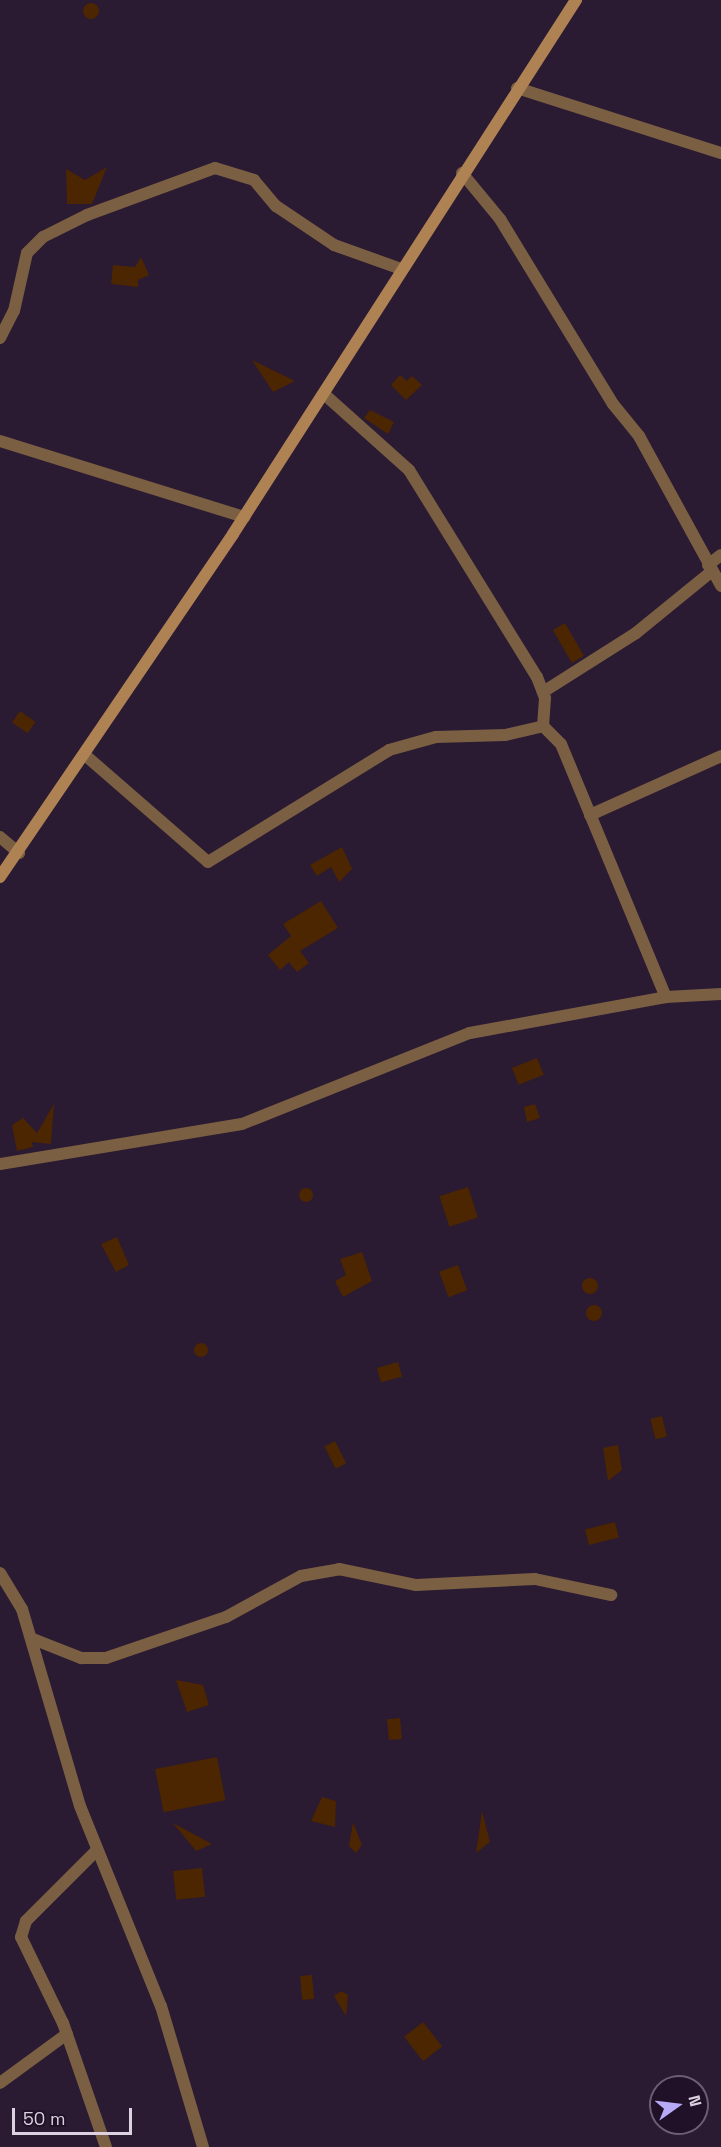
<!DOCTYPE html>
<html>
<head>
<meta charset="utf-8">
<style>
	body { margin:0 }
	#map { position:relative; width:721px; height:2147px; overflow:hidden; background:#2a1a32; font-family:"Space Grotesk",sans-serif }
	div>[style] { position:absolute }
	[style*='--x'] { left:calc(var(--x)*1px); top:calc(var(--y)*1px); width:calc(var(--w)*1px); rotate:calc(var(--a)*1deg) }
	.building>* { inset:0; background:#4c2601; transform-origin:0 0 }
	.round { border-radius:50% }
	.street>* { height:12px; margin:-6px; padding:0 6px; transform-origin:6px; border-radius:6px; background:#7b5f42 }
	.secondary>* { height:12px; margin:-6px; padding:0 6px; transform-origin:6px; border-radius:6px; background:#ae8252 }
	span { translate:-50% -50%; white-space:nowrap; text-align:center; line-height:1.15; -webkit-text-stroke:4.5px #201128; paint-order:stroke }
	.north { position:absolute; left:649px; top:2075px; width:60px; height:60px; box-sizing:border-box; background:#201128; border:2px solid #6b5e72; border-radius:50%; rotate:76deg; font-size:16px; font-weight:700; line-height:24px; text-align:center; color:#dbd1e1 }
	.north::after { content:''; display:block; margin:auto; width:21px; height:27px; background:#b7abf8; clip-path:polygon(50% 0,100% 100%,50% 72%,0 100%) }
	.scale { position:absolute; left:12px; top:2108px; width:120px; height:27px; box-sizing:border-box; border:3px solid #dbd1e1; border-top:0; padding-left:8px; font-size:18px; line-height:21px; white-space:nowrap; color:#dbd1e1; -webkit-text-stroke:4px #201128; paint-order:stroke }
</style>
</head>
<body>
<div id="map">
	<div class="building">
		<div class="round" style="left:83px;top:3px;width:16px;height:16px"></div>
		<div style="clip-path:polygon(107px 167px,92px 204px,67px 204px,66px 169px,85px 180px)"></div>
		<div style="clip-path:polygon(141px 257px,149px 275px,138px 280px,138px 287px,111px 284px,113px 265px,135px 267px)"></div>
		<div style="clip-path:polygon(252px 360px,295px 381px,273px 392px)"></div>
		<div style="clip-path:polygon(400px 375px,407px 381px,412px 376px,422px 385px,406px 400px,391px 385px)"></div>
		<div style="clip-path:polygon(370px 410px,394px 422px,388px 434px,364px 418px)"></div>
		<div style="left:565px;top:623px;width:38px;height:14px;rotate:60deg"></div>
		<div style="left:20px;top:711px;width:19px;height:14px;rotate:35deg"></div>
		<div style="clip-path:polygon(342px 847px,352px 869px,339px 882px,331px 867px,317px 876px,310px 865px)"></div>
		<div style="clip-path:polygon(321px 901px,338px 928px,300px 951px,309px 963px,297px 972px,289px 962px,280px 970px,268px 955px,291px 936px,283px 924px)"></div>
		<div style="left:537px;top:1058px;width:18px;height:27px;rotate:68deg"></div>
		<div style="clip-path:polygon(54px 1104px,51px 1144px,32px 1142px,33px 1147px,17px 1151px,12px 1125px,23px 1118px,37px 1133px)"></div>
		<div style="clip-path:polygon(535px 1104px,540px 1118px,527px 1122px,524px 1107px)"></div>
		<div style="left:468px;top:1187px;width:32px;height:30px;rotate:72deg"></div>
		<div class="round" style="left:299px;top:1188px;width:14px;height:14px"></div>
		<div style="clip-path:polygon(117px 1237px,129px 1265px,116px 1272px,101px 1244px)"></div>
		<div style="clip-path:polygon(362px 1252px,372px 1281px,343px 1297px,335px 1281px,346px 1275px,340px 1259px)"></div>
		<div style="left:458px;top:1265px;width:27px;height:20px;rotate:70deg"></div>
		<div class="round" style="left:582px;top:1278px;width:16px;height:16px"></div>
		<div class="round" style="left:586px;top:1305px;width:16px;height:16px"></div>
		<div class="round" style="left:194px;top:1343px;width:14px;height:14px"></div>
		<div style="left:398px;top:1362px;width:15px;height:22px;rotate:74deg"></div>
		<div style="left:662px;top:1416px;width:21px;height:12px;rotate:76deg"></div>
		<div style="left:335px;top:1441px;width:25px;height:12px;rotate:63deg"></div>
		<div style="clip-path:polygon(618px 1445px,622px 1470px,608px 1481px,603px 1448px)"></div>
		<div style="left:615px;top:1522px;width:16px;height:31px;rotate:76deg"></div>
		<div style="clip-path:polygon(176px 1680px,203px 1685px,209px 1705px,187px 1712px)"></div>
		<div style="left:400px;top:1718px;width:21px;height:13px;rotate:85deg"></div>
		<div style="left:217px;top:1757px;width:44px;height:63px;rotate:79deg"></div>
		<div style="clip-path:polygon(322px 1797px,336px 1801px,335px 1827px,311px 1821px)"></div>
		<div style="clip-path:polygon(482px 1811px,490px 1842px,476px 1853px)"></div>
		<div style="clip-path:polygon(353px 1822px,362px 1845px,356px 1853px,349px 1846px)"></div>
		<div style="clip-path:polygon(173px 1823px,212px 1844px,196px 1851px)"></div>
		<div style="left:202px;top:1868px;width:29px;height:29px;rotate:84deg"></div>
		<div style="left:312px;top:1975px;width:24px;height:12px;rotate:85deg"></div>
		<div style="clip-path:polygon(341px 1991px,348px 1995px,346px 2016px,334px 1996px)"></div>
		<div style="left:423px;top:2022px;width:31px;height:24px;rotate:52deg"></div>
	</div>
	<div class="street">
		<div style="--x:517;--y:88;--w:214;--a:17.7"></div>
		<div style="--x:462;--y:173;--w:60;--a:50.4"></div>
		<div style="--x:500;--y:219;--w:217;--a:58.6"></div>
		<div style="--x:613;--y:404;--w:41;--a:50.9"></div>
		<div style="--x:639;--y:436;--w:171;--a:61.3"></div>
		<div style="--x:0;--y:338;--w:30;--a:-63"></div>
		<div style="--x:14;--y:311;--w:59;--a:-77.4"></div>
		<div style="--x:27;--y:253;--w:23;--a:-45"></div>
		<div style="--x:43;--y:237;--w:49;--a:-26.6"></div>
		<div style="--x:87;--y:215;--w:136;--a:-20.2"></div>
		<div style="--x:215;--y:168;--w:41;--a:17.1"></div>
		<div style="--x:254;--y:180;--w:34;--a:50"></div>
		<div style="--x:276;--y:206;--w:70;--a:33.9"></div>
		<div style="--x:334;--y:245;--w:71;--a:19.7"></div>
		<div style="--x:324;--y:394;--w:114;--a:41.8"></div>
		<div style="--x:409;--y:470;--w:243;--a:58.3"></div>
		<div style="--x:537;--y:677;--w:22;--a:69"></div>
		<div style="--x:545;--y:698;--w:28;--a:94"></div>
		<div style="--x:0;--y:441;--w:256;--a:17.3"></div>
		<div style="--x:708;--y:565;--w:16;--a:-38"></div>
		<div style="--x:543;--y:692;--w:110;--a:-32.4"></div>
		<div style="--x:636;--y:633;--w:98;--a:-39.2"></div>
		<div style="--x:85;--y:755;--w:163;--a:41"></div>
		<div style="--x:208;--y:862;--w:213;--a:-31.7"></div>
		<div style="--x:389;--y:750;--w:49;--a:-15.5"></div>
		<div style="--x:436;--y:737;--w:69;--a:-1.7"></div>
		<div style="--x:505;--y:735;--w:39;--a:-13"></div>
		<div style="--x:543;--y:726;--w:25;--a:45"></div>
		<div style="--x:561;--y:744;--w:274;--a:67.5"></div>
		<div style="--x:590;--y:815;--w:144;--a:-24.2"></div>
		<div style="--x:0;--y:837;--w:25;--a:40"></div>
		<div style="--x:0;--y:1164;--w:245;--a:-9.4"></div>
		<div style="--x:242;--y:1124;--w:245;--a:-21.8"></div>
		<div style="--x:470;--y:1033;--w:199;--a:-10.4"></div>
		<div style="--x:666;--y:997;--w:55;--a:-3.1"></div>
		<div style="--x:0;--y:1573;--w:42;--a:58.6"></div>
		<div style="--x:22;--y:1609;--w:205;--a:73.6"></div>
		<div style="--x:80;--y:1806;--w:216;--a:68"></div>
		<div style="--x:161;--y:2006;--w:147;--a:73.4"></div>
		<div style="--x:33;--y:1639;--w:52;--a:21.6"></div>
		<div style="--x:81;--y:1658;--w:25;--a:0"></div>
		<div style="--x:106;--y:1658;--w:127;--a:-18.9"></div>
		<div style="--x:226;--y:1617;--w:85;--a:-28.7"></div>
		<div style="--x:301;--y:1576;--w:39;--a:-10"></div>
		<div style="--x:339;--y:1569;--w:79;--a:11.7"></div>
		<div style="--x:416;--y:1585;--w:119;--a:-2.9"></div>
		<div style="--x:535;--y:1579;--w:78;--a:11.9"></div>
		<div style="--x:95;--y:1852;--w:98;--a:135"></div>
		<div style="--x:26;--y:1921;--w:17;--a:107"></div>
		<div style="--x:21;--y:1937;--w:96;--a:64"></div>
		<div style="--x:63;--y:2023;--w:131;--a:70.9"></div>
		<div style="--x:0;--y:2083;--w:83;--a:-36.2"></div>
	</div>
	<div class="secondary">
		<div style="--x:0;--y:877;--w:415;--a:-55.8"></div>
		<div style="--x:233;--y:534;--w:635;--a:-57.29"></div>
	</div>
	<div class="north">N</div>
	<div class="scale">50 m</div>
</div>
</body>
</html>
